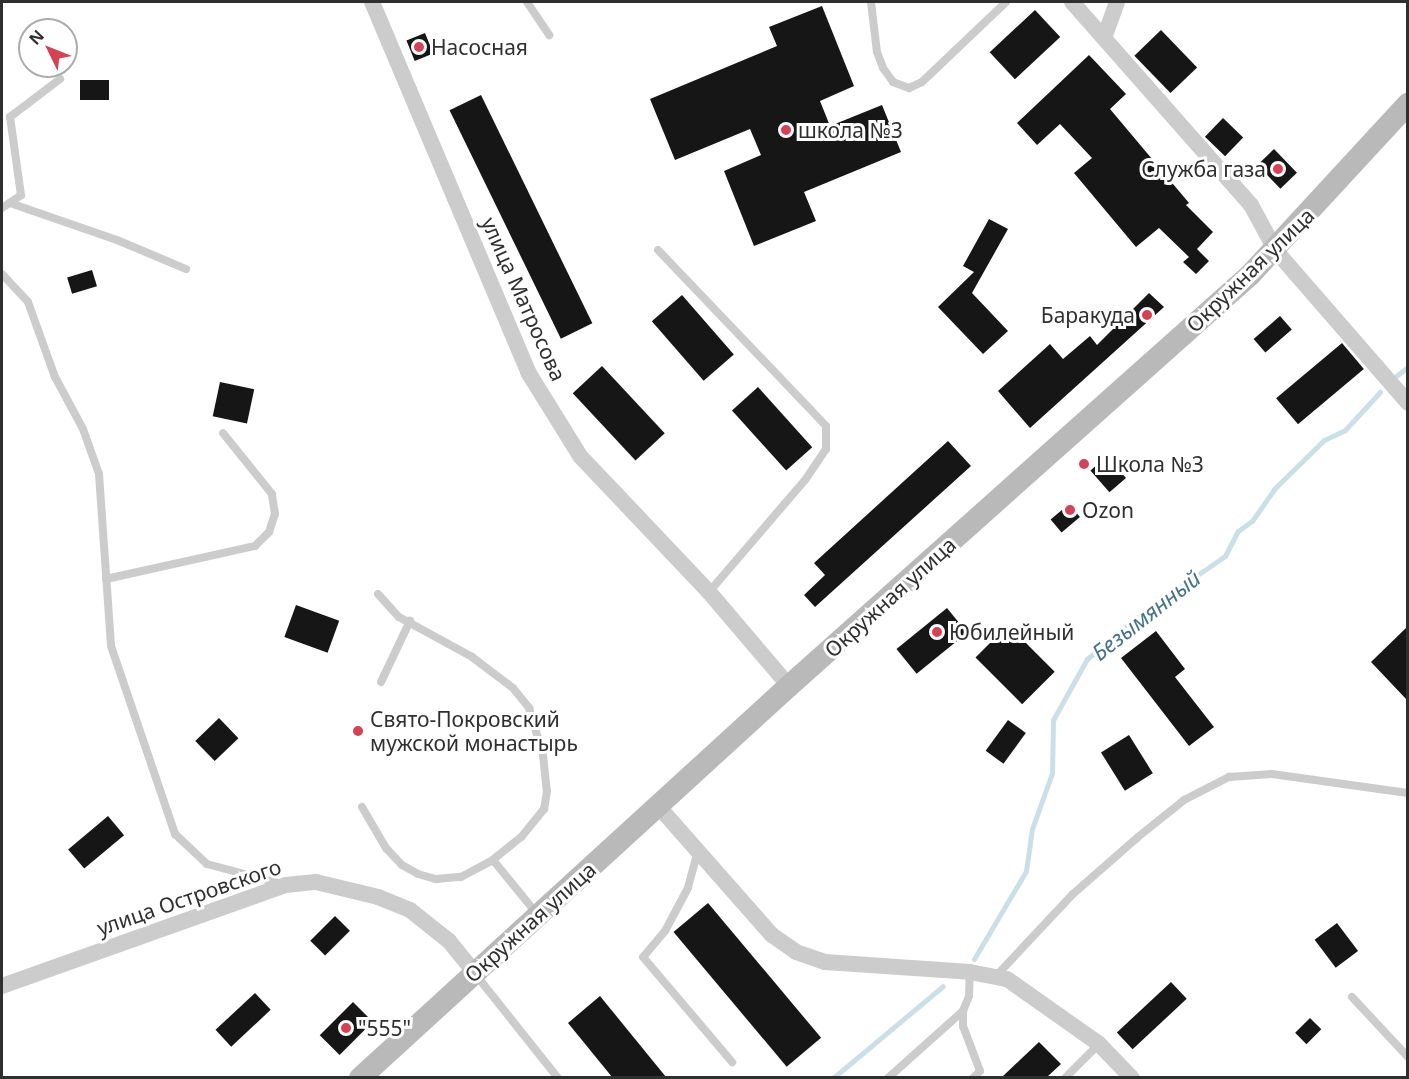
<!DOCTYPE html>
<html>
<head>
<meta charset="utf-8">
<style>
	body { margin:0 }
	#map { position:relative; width:1409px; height:1079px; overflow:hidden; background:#fff; font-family:"Noto Sans",sans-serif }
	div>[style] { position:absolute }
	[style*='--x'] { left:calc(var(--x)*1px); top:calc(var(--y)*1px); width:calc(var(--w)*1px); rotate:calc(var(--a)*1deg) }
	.stream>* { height:5px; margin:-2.5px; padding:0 2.5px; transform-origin:2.5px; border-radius:2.5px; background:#cbdfe9 }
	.building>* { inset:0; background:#161616; transform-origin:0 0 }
	.lane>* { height:8px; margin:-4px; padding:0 4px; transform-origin:4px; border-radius:4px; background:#ccc }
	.street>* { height:16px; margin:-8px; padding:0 8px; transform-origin:8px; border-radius:8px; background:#ccc }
	.secondary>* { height:22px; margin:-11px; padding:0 11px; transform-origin:11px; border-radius:11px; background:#b9b9b9 }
	.dots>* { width:16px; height:16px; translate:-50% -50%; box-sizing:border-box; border:3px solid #fff; border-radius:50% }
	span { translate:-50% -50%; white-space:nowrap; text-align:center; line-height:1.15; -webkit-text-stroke:6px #fff; paint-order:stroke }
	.poi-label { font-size:21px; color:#2f2f2f }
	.left { translate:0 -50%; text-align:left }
	.right { translate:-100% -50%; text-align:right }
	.street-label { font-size:21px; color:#2f2f2f }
	.water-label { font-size:22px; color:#447389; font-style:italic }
	.frame { position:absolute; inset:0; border:3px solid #2f2f2f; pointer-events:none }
	.north { position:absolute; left:18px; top:18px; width:60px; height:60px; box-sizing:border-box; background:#fff; border:2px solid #acacac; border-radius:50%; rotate:313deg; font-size:16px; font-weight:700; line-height:24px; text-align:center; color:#2f2f2f }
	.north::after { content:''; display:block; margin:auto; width:21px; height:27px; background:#d54155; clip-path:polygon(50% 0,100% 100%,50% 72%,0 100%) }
</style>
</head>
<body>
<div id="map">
	<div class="stream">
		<div style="--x:1396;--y:376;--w:15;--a:-37"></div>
		<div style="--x:974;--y:959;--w:102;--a:-59.4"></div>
		<div style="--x:1026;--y:871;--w:42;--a:-81.9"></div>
		<div style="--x:1032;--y:829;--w:59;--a:-70.3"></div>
		<div style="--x:1052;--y:773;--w:53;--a:-88.9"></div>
		<div style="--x:1053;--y:720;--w:70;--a:-60.9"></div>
		<div style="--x:1087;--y:659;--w:75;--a:-39.6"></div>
		<div style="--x:1145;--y:611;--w:97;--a:-34.5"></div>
		<div style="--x:1225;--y:556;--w:28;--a:-63"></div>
		<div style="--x:1238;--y:531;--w:17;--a:-36"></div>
		<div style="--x:1252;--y:521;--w:39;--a:-55"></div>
		<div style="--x:1274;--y:489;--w:70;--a:-44.4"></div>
		<div style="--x:1324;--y:440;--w:23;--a:-25"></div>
		<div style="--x:1345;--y:430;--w:52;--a:-47.4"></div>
		<div style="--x:833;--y:1078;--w:143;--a:-39.9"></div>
	</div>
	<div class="building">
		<div style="clip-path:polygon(822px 6px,854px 86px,820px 101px,830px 126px,882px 105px,901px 152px,804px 192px,816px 221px,754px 246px,724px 171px,761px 155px,750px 129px,675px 160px,650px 99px,777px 46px,769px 27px)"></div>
		<div style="left:1035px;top:10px;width:37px;height:62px;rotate:47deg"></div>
		<div style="left:1161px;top:30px;width:52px;height:37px;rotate:46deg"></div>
		<div style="left:425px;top:33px;width:22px;height:20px;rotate:68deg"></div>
		<div style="clip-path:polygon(1089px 55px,1126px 94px,1110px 109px,1189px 203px,1186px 205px,1213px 232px,1197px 249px,1209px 261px,1196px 274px,1183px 262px,1189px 257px,1159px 228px,1136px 247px,1074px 173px,1092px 158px,1060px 124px,1037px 145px,1017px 123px)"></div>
		<div style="left:80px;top:80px;width:29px;height:20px"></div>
		<div style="left:481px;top:95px;width:254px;height:35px;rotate:64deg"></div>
		<div style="left:1223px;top:118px;width:28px;height:26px;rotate:44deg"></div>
		<div style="left:1274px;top:149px;width:33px;height:23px;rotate:46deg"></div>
		<div style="clip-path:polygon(989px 219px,1008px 229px,972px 293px,1008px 331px,983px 354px,938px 307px,974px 272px,963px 266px)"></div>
		<div style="left:92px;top:270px;width:17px;height:26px;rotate:73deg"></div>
		<div style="clip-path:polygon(1149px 293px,1164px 307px,1030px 428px,998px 391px,1050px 344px,1063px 359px,1090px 336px,1097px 345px)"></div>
		<div style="left:682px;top:295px;width:79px;height:40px;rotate:49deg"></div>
		<div style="left:1280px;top:316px;width:18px;height:35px;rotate:49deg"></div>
		<div style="left:1342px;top:343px;width:34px;height:86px;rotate:50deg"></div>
		<div style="left:602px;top:366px;width:92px;height:40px;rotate:47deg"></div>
		<div style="left:220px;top:382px;width:35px;height:35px;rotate:12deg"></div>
		<div style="left:758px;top:387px;width:81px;height:35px;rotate:48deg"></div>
		<div style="clip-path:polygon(948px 441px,971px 466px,815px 607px,804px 595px,825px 575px,814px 563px)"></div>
		<div style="left:1107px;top:456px;width:29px;height:22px;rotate:49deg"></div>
		<div style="left:1069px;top:504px;width:17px;height:24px;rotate:50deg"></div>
		<div style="left:296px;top:605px;width:46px;height:34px;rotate:20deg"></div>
		<div style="left:947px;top:608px;width:32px;height:65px;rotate:51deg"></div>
		<div style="left:1008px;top:625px;width:66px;height:46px;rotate:45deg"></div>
		<div style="clip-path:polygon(1407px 627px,1407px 700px,1371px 662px)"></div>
		<div style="clip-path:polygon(1156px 631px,1185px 669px,1175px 677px,1214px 727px,1189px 746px,1121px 658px)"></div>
		<div style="left:219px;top:718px;width:28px;height:33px;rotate:46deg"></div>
		<div style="left:1008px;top:720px;width:22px;height:38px;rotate:36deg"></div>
		<div style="left:1129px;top:735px;width:45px;height:33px;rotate:58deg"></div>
		<div style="left:108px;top:816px;width:25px;height:52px;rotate:50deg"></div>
		<div style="left:708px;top:903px;width:176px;height:45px;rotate:50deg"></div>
		<div style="left:335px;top:916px;width:21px;height:35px;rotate:45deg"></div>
		<div style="left:1337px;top:923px;width:35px;height:28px;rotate:53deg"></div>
		<div style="left:1171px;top:982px;width:23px;height:74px;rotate:47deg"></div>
		<div style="left:255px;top:993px;width:23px;height:54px;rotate:47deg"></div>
		<div style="clip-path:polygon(600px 996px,666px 1077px,612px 1077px,568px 1023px)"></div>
		<div style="left:353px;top:1002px;width:28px;height:47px;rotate:45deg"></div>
		<div style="left:1310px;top:1018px;width:16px;height:21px;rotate:45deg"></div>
		<div style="clip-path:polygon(1039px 1042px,1061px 1064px,1047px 1077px,1002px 1077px)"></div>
	</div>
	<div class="lane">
		<div style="--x:527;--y:2;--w:40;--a:56"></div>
		<div style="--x:871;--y:2;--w:50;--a:83.2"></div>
		<div style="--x:877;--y:52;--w:17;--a:69"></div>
		<div style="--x:883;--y:68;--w:17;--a:54"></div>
		<div style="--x:893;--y:82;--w:17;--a:21"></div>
		<div style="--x:909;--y:88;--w:14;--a:-25"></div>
		<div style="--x:922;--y:82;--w:116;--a:-43.6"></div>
		<div style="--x:10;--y:203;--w:113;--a:19.1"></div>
		<div style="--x:117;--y:240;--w:75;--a:22.8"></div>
		<div style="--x:2;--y:208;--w:23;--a:-34"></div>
		<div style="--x:21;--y:195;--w:79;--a:-98"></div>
		<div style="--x:10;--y:117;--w:63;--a:-37.2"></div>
		<div style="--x:658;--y:250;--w:243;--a:46.3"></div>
		<div style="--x:826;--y:426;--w:23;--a:90"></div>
		<div style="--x:826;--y:449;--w:37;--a:124"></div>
		<div style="--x:805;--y:480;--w:148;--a:130.6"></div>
		<div style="--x:2;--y:274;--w:38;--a:47"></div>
		<div style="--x:28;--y:302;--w:80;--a:70.2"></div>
		<div style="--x:55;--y:377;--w:59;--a:61.7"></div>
		<div style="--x:83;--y:429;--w:48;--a:70.4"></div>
		<div style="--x:99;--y:474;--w:172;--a:86"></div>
		<div style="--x:111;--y:646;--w:199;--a:71.2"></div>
		<div style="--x:175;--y:834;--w:44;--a:43.2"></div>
		<div style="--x:207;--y:864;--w:78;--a:14.9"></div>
		<div style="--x:106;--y:579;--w:153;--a:-12.5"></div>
		<div style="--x:255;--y:546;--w:20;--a:-45"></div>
		<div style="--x:269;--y:532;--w:19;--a:-72"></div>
		<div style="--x:275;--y:514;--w:20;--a:-99"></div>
		<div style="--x:272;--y:494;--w:78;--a:-128.8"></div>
		<div style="--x:378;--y:594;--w:31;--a:48"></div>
		<div style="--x:399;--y:617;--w:83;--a:28.7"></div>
		<div style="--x:472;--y:657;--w:51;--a:37.1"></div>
		<div style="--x:513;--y:688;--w:26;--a:51"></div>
		<div style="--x:529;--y:708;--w:49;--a:73.4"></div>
		<div style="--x:543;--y:755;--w:36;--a:84"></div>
		<div style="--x:547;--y:791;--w:18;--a:99"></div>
		<div style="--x:544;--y:809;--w:36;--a:129"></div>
		<div style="--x:521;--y:837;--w:36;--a:141"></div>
		<div style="--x:493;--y:860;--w:70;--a:50.8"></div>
		<div style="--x:381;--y:682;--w:68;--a:-64.6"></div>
		<div style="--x:362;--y:807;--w:48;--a:59.7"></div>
		<div style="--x:386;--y:848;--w:23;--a:47"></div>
		<div style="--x:402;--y:865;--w:18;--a:29"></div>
		<div style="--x:418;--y:874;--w:19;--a:16"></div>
		<div style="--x:436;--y:879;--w:25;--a:-5"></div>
		<div style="--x:461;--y:877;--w:36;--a:-28"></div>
		<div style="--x:697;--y:854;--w:35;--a:105"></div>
		<div style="--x:688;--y:888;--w:49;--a:118.1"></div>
		<div style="--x:665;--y:931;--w:34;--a:130"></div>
		<div style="--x:643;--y:957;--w:138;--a:49.7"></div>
		<div style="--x:476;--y:975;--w:132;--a:51.5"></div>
		<div style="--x:996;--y:976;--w:112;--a:-46.8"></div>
		<div style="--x:1073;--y:894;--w:86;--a:-41.2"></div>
		<div style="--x:1138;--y:837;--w:59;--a:-38.8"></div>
		<div style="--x:1184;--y:800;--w:51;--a:-27.1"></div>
		<div style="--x:1229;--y:777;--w:43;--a:-4"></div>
		<div style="--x:1272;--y:774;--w:137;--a:8"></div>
		<div style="--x:1352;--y:997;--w:82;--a:47"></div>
		<div style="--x:963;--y:1011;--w:15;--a:90"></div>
		<div style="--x:963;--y:1026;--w:48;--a:69.3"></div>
		<div style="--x:980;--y:1071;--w:10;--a:135"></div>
		<div style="--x:888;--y:1078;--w:101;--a:-41.8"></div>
		<div style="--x:963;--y:1011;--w:16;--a:-68"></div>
		<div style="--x:969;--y:996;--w:24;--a:-88"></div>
		<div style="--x:1065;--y:1078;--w:48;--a:-45"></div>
	</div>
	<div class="street">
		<div style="--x:372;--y:2;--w:402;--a:67.1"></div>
		<div style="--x:528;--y:372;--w:99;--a:58.2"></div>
		<div style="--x:580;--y:456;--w:187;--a:46.5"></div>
		<div style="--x:709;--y:592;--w:123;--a:49.6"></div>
		<div style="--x:1072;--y:2;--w:271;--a:48.6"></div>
		<div style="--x:1251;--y:205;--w:52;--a:61.5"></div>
		<div style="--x:1276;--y:251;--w:201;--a:49"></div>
		<div style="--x:1104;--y:38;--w:38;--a:-70"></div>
		<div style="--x:659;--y:807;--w:171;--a:48.6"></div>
		<div style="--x:772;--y:935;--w:29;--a:35"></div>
		<div style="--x:796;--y:952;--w:31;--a:19"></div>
		<div style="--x:825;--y:962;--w:145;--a:3.9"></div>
		<div style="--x:970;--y:972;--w:38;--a:11"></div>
		<div style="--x:1007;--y:979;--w:113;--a:35.2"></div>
		<div style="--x:1099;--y:1044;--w:47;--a:45.9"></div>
		<div style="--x:2;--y:986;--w:301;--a:-19.6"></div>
		<div style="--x:286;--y:885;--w:30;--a:-6"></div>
		<div style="--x:316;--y:882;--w:64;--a:13.6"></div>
		<div style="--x:378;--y:897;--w:35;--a:22"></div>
		<div style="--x:410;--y:910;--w:50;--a:38.5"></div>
		<div style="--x:449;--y:941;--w:40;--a:51"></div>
	</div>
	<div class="secondary">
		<div style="--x:360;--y:1078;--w:581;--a:-42.42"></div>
		<div style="--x:789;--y:686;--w:618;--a:-41.72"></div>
		<div style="--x:1250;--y:275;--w:233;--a:-47.3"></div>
	</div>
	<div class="dots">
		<div style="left:419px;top:47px;background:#d54155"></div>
		<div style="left:786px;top:130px;background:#d54155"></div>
		<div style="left:1278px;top:169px;background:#d54155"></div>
		<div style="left:1147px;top:315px;background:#d54155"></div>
		<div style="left:1084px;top:464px;background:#d54155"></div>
		<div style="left:1070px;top:510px;background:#d54155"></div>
		<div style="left:937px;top:632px;background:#d54155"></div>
		<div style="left:358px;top:731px;background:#d54155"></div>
		<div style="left:346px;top:1028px;background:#d54155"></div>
	</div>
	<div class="poi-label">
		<span class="left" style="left:431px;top:47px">Насосная</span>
		<span class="left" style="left:798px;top:130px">школа №3</span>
		<span class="right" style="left:1266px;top:169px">Служба газа</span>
		<span class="right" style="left:1135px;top:315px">Баракуда</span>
		<span class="left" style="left:1096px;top:464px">Школа №3</span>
		<span class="left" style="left:1082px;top:510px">Ozon</span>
		<span class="left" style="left:949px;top:632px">Юбилейный</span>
		<span class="left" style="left:370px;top:731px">Свято-Покровский<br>мужской монастырь</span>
		<span class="left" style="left:358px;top:1028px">"555"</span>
	</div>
	<div class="street-label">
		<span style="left:1250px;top:270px;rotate:-44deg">Окружная улица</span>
		<span style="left:524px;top:299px;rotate:66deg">улица Матросова</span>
		<span style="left:890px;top:597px;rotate:-42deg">Окружная улица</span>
		<span style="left:189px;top:897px;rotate:-19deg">улица Островского</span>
		<span style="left:530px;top:922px;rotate:-42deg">Окружная улица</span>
	</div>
	<div class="water-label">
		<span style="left:1146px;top:615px;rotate:-38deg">Безымянный</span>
	</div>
	<div class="frame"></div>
	<div class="north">N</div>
</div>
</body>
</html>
